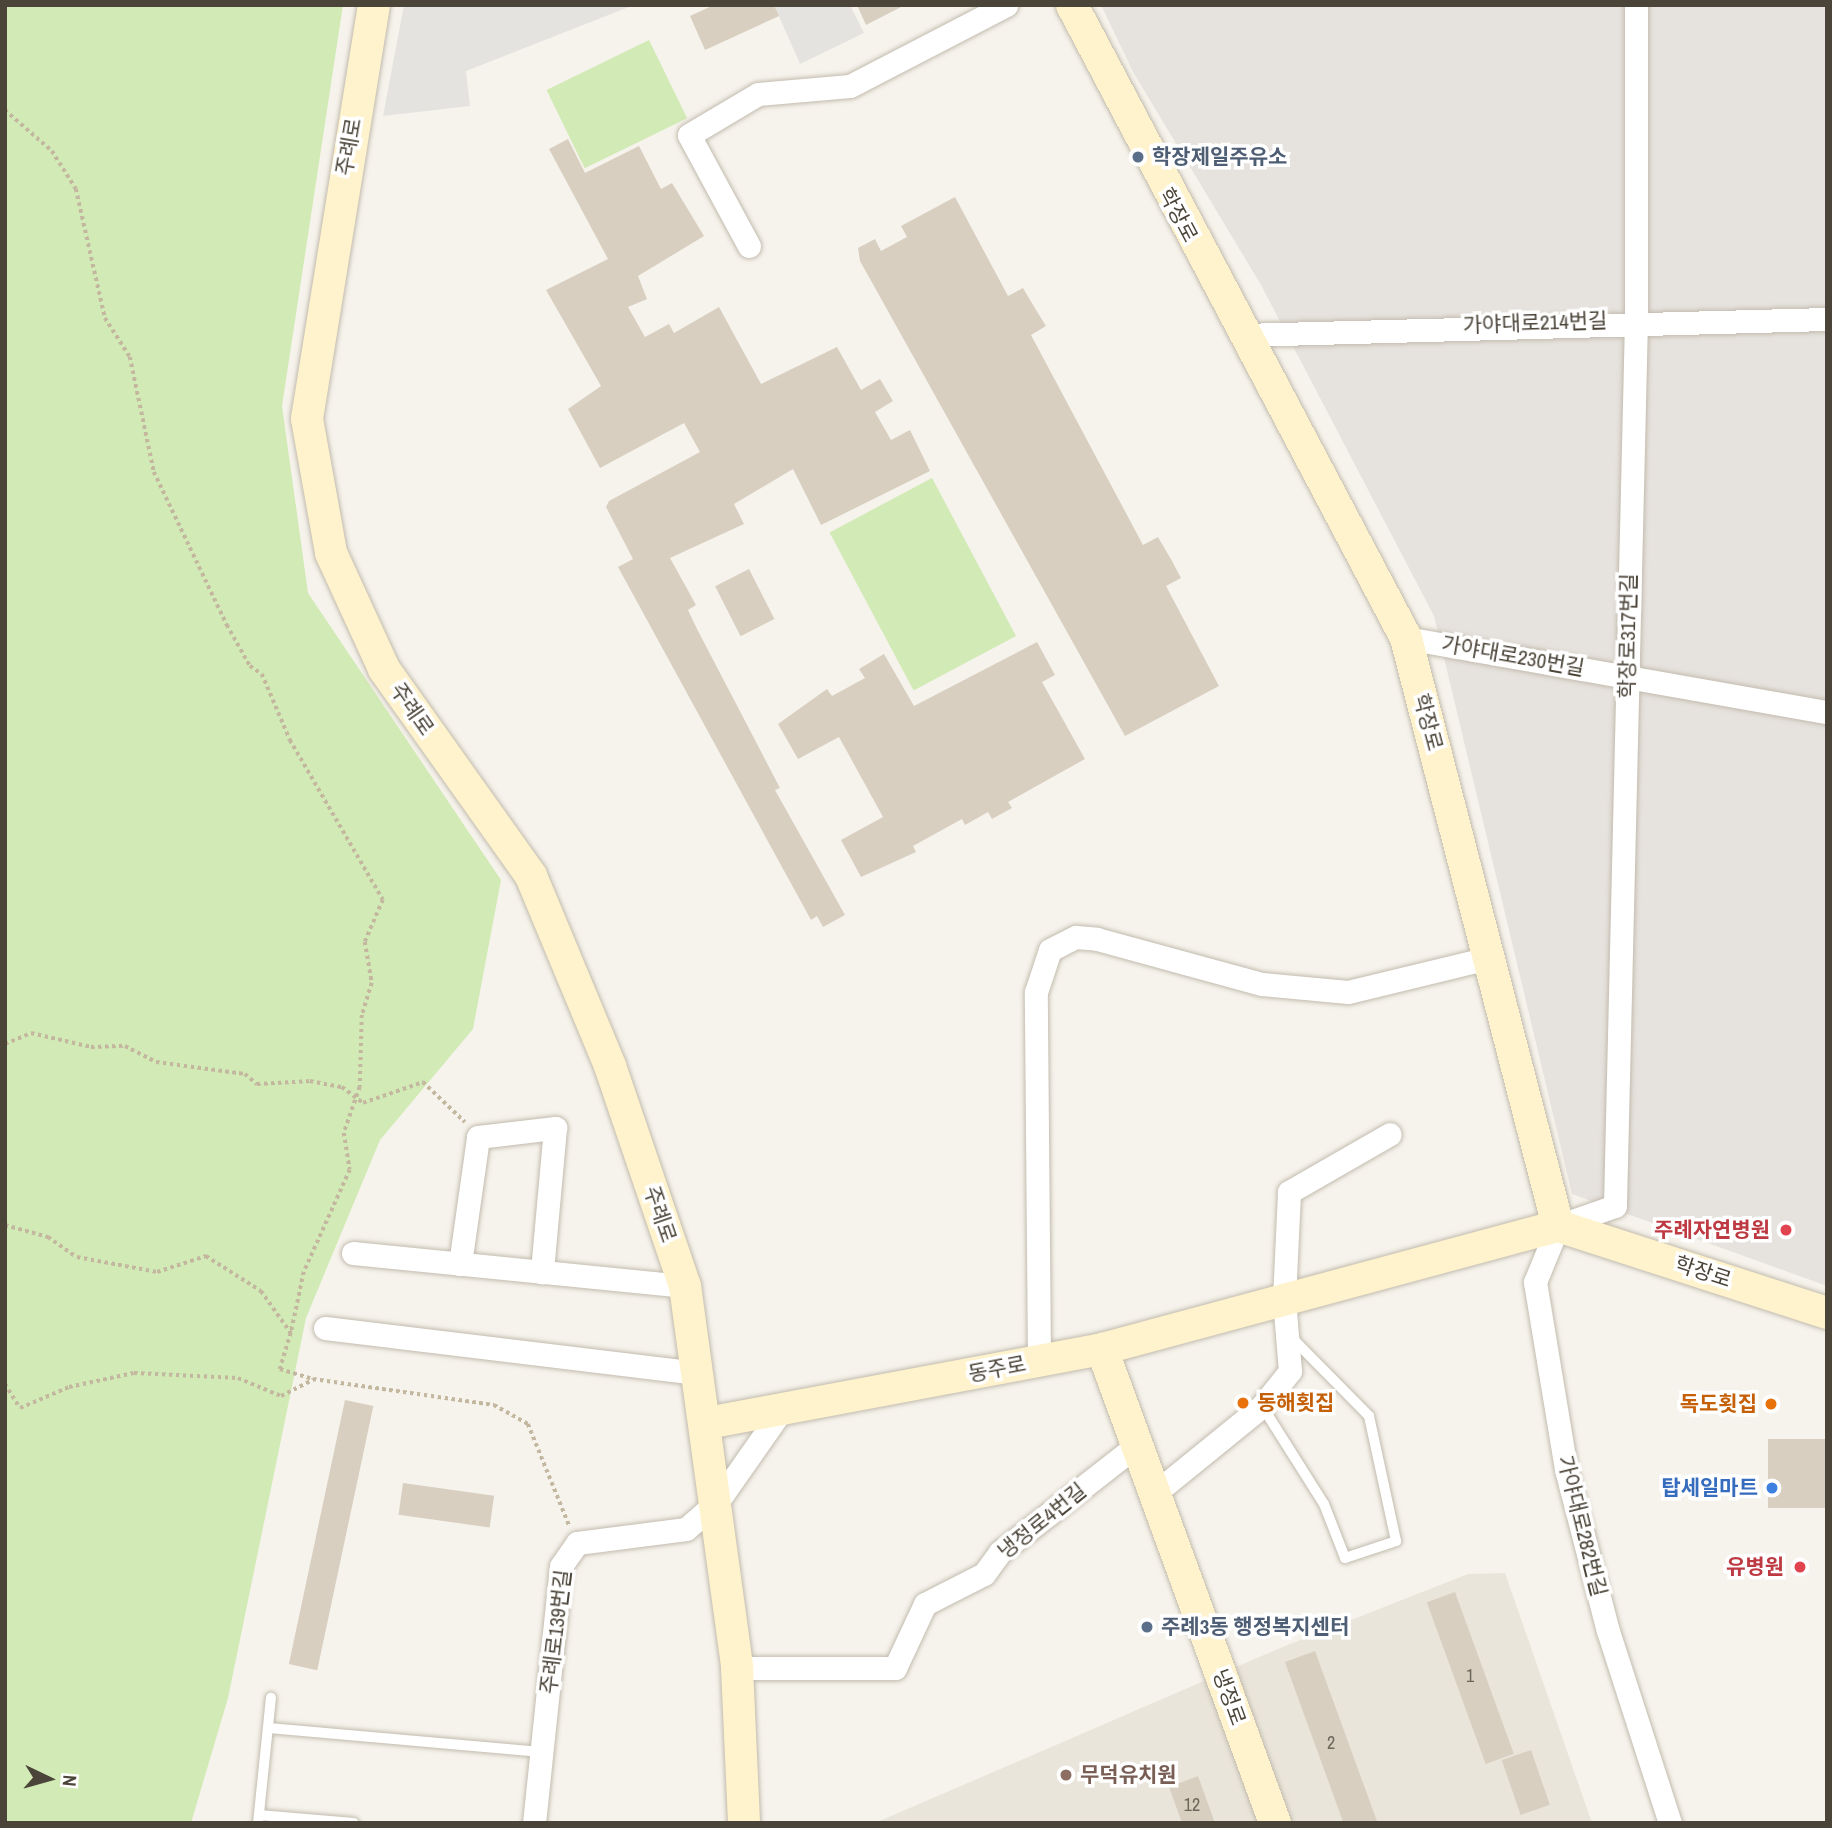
<!DOCTYPE html>
<html>
<head>
<meta charset="utf-8">
<style>
	body { margin:0 }
	#map { position:relative; width:1832px; height:1828px; overflow:hidden; background:#f6f3ec; font-family:"Archivo Narrow","Noto Sans KR",sans-serif }
	div>[style] { position:absolute }
	[style*='--x'] { left:calc(var(--x)*1px); top:calc(var(--y)*1px); width:calc(var(--w)*1px); rotate:calc(var(--a)*1deg) }
	.residential>* { inset:0; background:#eae5da }
	.industrial>* { inset:0; background:#e6e2dd }
	.green>* { inset:0; background:#d2eab5; transform-origin:0 0 }
	.parking>* { inset:0; background:#e5e3e0 }
	.building>* { inset:0; background:#d8cfc1; transform-origin:0 0 }
	.path>* { height:3.5px; margin-top:-1.75px; transform-origin:0; background:repeating-linear-gradient(90deg,#c4b79f 0 3.5px,transparent 0 7px) }
	.roads { filter:drop-shadow(0 0 2px #c2bbae) drop-shadow(0 0 2px #c2bbae) }
	.lane>* { height:10px; margin:-5px; padding:0 5px; transform-origin:5px; border-radius:5px; background:#fff }
	.street>* { height:23px; margin:-11.5px; padding:0 11.5px; transform-origin:11.5px; border-radius:11.5px; background:#fff }
	.secondary>* { height:32px; margin:-16px; padding:0 16px; transform-origin:16px; border-radius:16px; background:#fff3cd }
	.dots>* { width:19px; height:19px; translate:-50% -50%; box-sizing:border-box; border:4px solid #fff; border-radius:50% }
	span { translate:-50% -50%; white-space:nowrap; text-align:center; line-height:1.15; -webkit-text-stroke:7px #fff; paint-order:stroke }
	.number-label { font-size:18px; color:#6e675b }
	.number-label span { -webkit-text-stroke-width:0 }
	.street-label { font-size:21px; color:#4b4439 }
	.service-label { font-size:21px; color:#4e5e75; font-weight:700 }
	.left { translate:0 -50%; text-align:left }
	.health-label { font-size:21px; color:#be3a42; font-weight:700 }
	.right { translate:-100% -50%; text-align:right }
	.food-label { font-size:21px; color:#c56008; font-weight:700 }
	.shop-label { font-size:21px; color:#366cbe; font-weight:700 }
	.education-label { font-size:21px; color:#785e54; font-weight:700 }
	.frame { position:absolute; inset:0; border:7px solid #4b4439; pointer-events:none }
	.north { position:absolute; left:14px; top:1744px; width:70px; height:70px; -webkit-text-stroke:5px #fff; paint-order:stroke; rotate:95deg; font-size:19px; font-weight:700; line-height:28px; text-align:center; color:#4b4439 }
	.north::after { content:''; display:block; margin:auto; width:24px; height:32px; background:#4b4439; clip-path:polygon(50% 0,100% 100%,50% 72%,0 100%) }
</style>
</head>
<body>
<div id="map">
	<div class="residential">
		<div style="clip-path:polygon(1505px 1573px,1592px 1823px,875px 1823px,1285px 1646px,1468px 1574px)"></div>
	</div>
	<div class="industrial">
		<div style="clip-path:polygon(1101px 5px,1827px 5px,1827px 1286px,1572px 1194px,1434px 616px,1261px 285px,1133px 72px)"></div>
	</div>
	<div class="green">
		<div style="clip-path:polygon(5px 5px,343px 5px,282px 406px,308px 593px,501px 880px,473px 1029px,380px 1140px,306px 1318px,228px 1698px,191px 1823px,5px 1823px)"></div>
		<div style="left:649px;top:40px;width:87px;height:114px;rotate:64deg"></div>
		<div style="left:932px;top:478px;width:179px;height:116px;rotate:62deg"></div>
	</div>
	<div class="parking">
		<div style="clip-path:polygon(404px 5px,634px 5px,466px 71px,470px 106px,383px 116px)"></div>
		<div style="clip-path:polygon(774px 5px,850px 5px,864px 33px,800px 64px)"></div>
	</div>
	<div class="building">
		<div style="clip-path:polygon(714px 5px,774px 5px,779px 16px,705px 50px,690px 16px)"></div>
		<div style="clip-path:polygon(857px 5px,905px 5px,866px 25px)"></div>
		<div style="clip-path:polygon(568px 139px,585px 173px,639px 146px,661px 189px,672px 183px,704px 236px,638px 276px,647px 299px,628px 307px,645px 337px,669px 324px,674px 333px,719px 307px,761px 384px,837px 347px,861px 390px,880px 379px,893px 401px,875px 412px,891px 440px,910px 430px,930px 471px,821px 525px,793px 469px,734px 504px,744px 524px,670px 558px,696px 605px,688px 610px,697px 629px,780px 788px,775px 790px,845px 915px,823px 927px,817px 916px,811px 920px,618px 567px,633px 559px,606px 507px,609px 501px,700px 452px,684px 423px,600px 468px,568px 409px,601px 386px,546px 290px,608px 259px,549px 149px)"></div>
		<div style="clip-path:polygon(955px 197px,1008px 296px,1023px 288px,1036px 310px,1046px 326px,1031px 335px,1143px 545px,1158px 537px,1172px 561px,1181px 578px,1166px 586px,1219px 686px,1125px 736px,860px 261px,858px 248px,875px 239px,881px 251px,907px 237px,901px 226px)"></div>
		<div style="left:749px;top:569px;width:56px;height:38px;rotate:63deg"></div>
		<div style="clip-path:polygon(1037px 642px,1055px 675px,1042px 682px,1085px 759px,1008px 802px,1012px 808px,992px 819px,988px 812px,965px 825px,962px 819px,913px 846px,916px 852px,861px 877px,841px 840px,883px 817px,839px 737px,798px 759px,778px 724px,827px 689px,832px 696px,865px 678px,859px 669px,884px 654px,914px 706px)"></div>
		<div style="left:345px;top:1400px;width:29px;height:270px;rotate:12deg"></div>
		<div style="left:1768px;top:1439px;width:59px;height:69px"></div>
		<div style="left:403px;top:1483px;width:92px;height:32px;rotate:8deg"></div>
		<div style="left:1455px;top:1592px;width:172px;height:30px;rotate:70deg"></div>
		<div style="left:1315px;top:1651px;width:183px;height:32px;rotate:70deg"></div>
		<div style="left:1531px;top:1750px;width:58px;height:31px;rotate:71deg"></div>
		<div style="clip-path:polygon(1198px 1776px,1215px 1823px,1182px 1823px,1169px 1787px)"></div>
	</div>
	<div class="path">
		<div style="--x:5;--y:110;--w:62;--a:41.1"></div>
		<div style="--x:52;--y:151;--w:45;--a:57.7"></div>
		<div style="--x:76;--y:189;--w:132;--a:77.3"></div>
		<div style="--x:105;--y:318;--w:46;--a:57.3"></div>
		<div style="--x:130;--y:357;--w:117;--a:78.2"></div>
		<div style="--x:154;--y:472;--w:170;--a:64.5"></div>
		<div style="--x:227;--y:625;--w:47;--a:60.7"></div>
		<div style="--x:250;--y:666;--w:14;--a:34"></div>
		<div style="--x:262;--y:674;--w:72;--a:67"></div>
		<div style="--x:290;--y:740;--w:185;--a:59.8"></div>
		<div style="--x:383;--y:900;--w:46;--a:113.2"></div>
		<div style="--x:365;--y:942;--w:42;--a:80.3"></div>
		<div style="--x:372;--y:983;--w:34;--a:107"></div>
		<div style="--x:362;--y:1015;--w:72;--a:91.6"></div>
		<div style="--x:360;--y:1087;--w:49;--a:109.2"></div>
		<div style="--x:344;--y:1133;--w:37;--a:81"></div>
		<div style="--x:350;--y:1170;--w:112;--a:114.3"></div>
		<div style="--x:304;--y:1272;--w:62;--a:102"></div>
		<div style="--x:5;--y:1044;--w:28;--a:-23"></div>
		<div style="--x:31;--y:1033;--w:62;--a:13.1"></div>
		<div style="--x:91;--y:1047;--w:34;--a:-2"></div>
		<div style="--x:125;--y:1046;--w:35;--a:27"></div>
		<div style="--x:156;--y:1062;--w:90;--a:7.7"></div>
		<div style="--x:245;--y:1074;--w:16;--a:40"></div>
		<div style="--x:257;--y:1084;--w:53;--a:-3.2"></div>
		<div style="--x:310;--y:1081;--w:33;--a:11"></div>
		<div style="--x:342;--y:1087;--w:26;--a:37"></div>
		<div style="--x:363;--y:1103;--w:64;--a:-19.3"></div>
		<div style="--x:423;--y:1082;--w:58;--a:43.6"></div>
		<div style="--x:5;--y:1225;--w:45;--a:15.6"></div>
		<div style="--x:48;--y:1237;--w:35;--a:35"></div>
		<div style="--x:77;--y:1257;--w:81;--a:10.6"></div>
		<div style="--x:157;--y:1272;--w:52;--a:-18.1"></div>
		<div style="--x:206;--y:1256;--w:65;--a:32.5"></div>
		<div style="--x:261;--y:1291;--w:52;--a:54.5"></div>
		<div style="--x:291;--y:1333;--w:38;--a:107"></div>
		<div style="--x:280;--y:1369;--w:34;--a:17"></div>
		<div style="--x:313;--y:1379;--w:183;--a:8.2"></div>
		<div style="--x:494;--y:1405;--w:39;--a:29"></div>
		<div style="--x:528;--y:1424;--w:109;--a:67.9"></div>
		<div style="--x:5;--y:1384;--w:28;--a:58"></div>
		<div style="--x:20;--y:1408;--w:53;--a:-23.2"></div>
		<div style="--x:69;--y:1387;--w:66;--a:-12.2"></div>
		<div style="--x:134;--y:1373;--w:104;--a:2.8"></div>
		<div style="--x:238;--y:1378;--w:47;--a:22.7"></div>
		<div style="--x:281;--y:1396;--w:36;--a:-27"></div>
	</div>
	<div class="roads">
		<div class="lane">
			<div style="--x:1262;--y:1406;--w:116;--a:57.7"></div>
			<div style="--x:1324;--y:1504;--w:58;--a:68.7"></div>
			<div style="--x:1345;--y:1558;--w:54;--a:-18.4"></div>
			<div style="--x:1396;--y:1541;--w:128;--a:-102.2"></div>
			<div style="--x:1369;--y:1416;--w:111;--a:-134.6"></div>
			<div style="--x:268;--y:1728;--w:275;--a:5"></div>
			<div style="--x:259;--y:1815;--w:95;--a:4.8"></div>
			<div style="--x:258;--y:1823;--w:126;--a:-84.1"></div>
		</div>
		<div class="street">
			<div style="--x:1636;--y:5;--w:315;--a:90"></div>
			<div style="--x:1636;--y:320;--w:886;--a:91.36"></div>
			<div style="--x:1615;--y:1206;--w:60;--a:160.7"></div>
			<div style="--x:1558;--y:1226;--w:61;--a:112.3"></div>
			<div style="--x:1535;--y:1282;--w:190;--a:80.6"></div>
			<div style="--x:1566;--y:1469;--w:167;--a:75.5"></div>
			<div style="--x:1608;--y:1631;--w:202;--a:72.1"></div>
			<div style="--x:749;--y:246;--w:126;--a:-118.4"></div>
			<div style="--x:689;--y:135;--w:80;--a:-30.7"></div>
			<div style="--x:758;--y:94;--w:92;--a:-5"></div>
			<div style="--x:850;--y:86;--w:176;--a:-27.4"></div>
			<div style="--x:1243;--y:335;--w:584;--a:-1.57"></div>
			<div style="--x:1406;--y:638;--w:427;--a:10"></div>
			<div style="--x:353;--y:1253;--w:334;--a:5.7"></div>
			<div style="--x:460;--y:1264;--w:128;--a:-81.9"></div>
			<div style="--x:478;--y:1137;--w:78;--a:-6.7"></div>
			<div style="--x:555;--y:1128;--w:145;--a:95.2"></div>
			<div style="--x:325;--y:1328;--w:377;--a:6.9"></div>
			<div style="--x:1039;--y:1361;--w:369;--a:-90.5"></div>
			<div style="--x:1036;--y:992;--w:44;--a:-71.6"></div>
			<div style="--x:1050;--y:950;--w:29;--a:-27"></div>
			<div style="--x:1076;--y:937;--w:21;--a:5"></div>
			<div style="--x:1097;--y:939;--w:171;--a:15.3"></div>
			<div style="--x:1262;--y:984;--w:86;--a:5.3"></div>
			<div style="--x:1348;--y:992;--w:145;--a:-13.6"></div>
			<div style="--x:1155;--y:1493;--w:138;--a:-39.1"></div>
			<div style="--x:1262;--y:1406;--w:45;--a:-51.3"></div>
			<div style="--x:1290;--y:1371;--w:72;--a:-94.8"></div>
			<div style="--x:1284;--y:1299;--w:107;--a:-87.3"></div>
			<div style="--x:1289;--y:1192;--w:116;--a:-29.9"></div>
			<div style="--x:737;--y:1668;--w:158;--a:0"></div>
			<div style="--x:895;--y:1668;--w:71;--a:-64.9"></div>
			<div style="--x:925;--y:1604;--w:66;--a:-27"></div>
			<div style="--x:984;--y:1574;--w:27;--a:-54"></div>
			<div style="--x:1000;--y:1552;--w:174;--a:-38"></div>
			<div style="--x:534;--y:1823;--w:258;--a:-84"></div>
			<div style="--x:561;--y:1566;--w:28;--a:-55"></div>
			<div style="--x:577;--y:1543;--w:110;--a:-7.3"></div>
			<div style="--x:686;--y:1529;--w:43;--a:-41.2"></div>
			<div style="--x:718;--y:1501;--w:110;--a:-55"></div>
		</div>
		<div class="secondary">
			<div style="--x:374;--y:5;--w:419;--a:99.2"></div>
			<div style="--x:307;--y:419;--w:136;--a:79.8"></div>
			<div style="--x:331;--y:553;--w:128;--a:65.4"></div>
			<div style="--x:384;--y:669;--w:254;--a:54.6"></div>
			<div style="--x:531;--y:876;--w:206;--a:67.4"></div>
			<div style="--x:610;--y:1066;--w:232;--a:71.2"></div>
			<div style="--x:685;--y:1286;--w:386;--a:82.2"></div>
			<div style="--x:737;--y:1668;--w:155;--a:87.4"></div>
			<div style="--x:1072;--y:5;--w:716;--a:62.18"></div>
			<div style="--x:1406;--y:638;--w:607;--a:75.51"></div>
			<div style="--x:1558;--y:1226;--w:283;--a:17.9"></div>
			<div style="--x:1102;--y:1349;--w:505;--a:69.95"></div>
			<div style="--x:707;--y:1423;--w:402;--a:-10.6"></div>
			<div style="--x:1102;--y:1349;--w:472;--a:-15.1"></div>
		</div>
	</div>
	<div class="dots">
		<div style="left:1138px;top:157px;background:#5c6f8a"></div>
		<div style="left:1786px;top:1230px;background:#e0444e"></div>
		<div style="left:1243px;top:1403px;background:#e8710a"></div>
		<div style="left:1771px;top:1404px;background:#e8710a"></div>
		<div style="left:1772px;top:1488px;background:#3f7fe0"></div>
		<div style="left:1800px;top:1567px;background:#e0444e"></div>
		<div style="left:1147px;top:1627px;background:#5c6f8a"></div>
		<div style="left:1066px;top:1775px;background:#8d6e63"></div>
	</div>
	<div class="number-label">
		<span style="left:1470px;top:1676px">1</span>
		<span style="left:1331px;top:1743px">2</span>
		<span style="left:1192px;top:1805px">12</span>
	</div>
	<div class="street-label">
		<span style="left:349px;top:147px;rotate:-80deg">주례로</span>
		<span style="left:1178px;top:215px;rotate:62deg">학장로</span>
		<span style="left:1535px;top:323px;rotate:-2deg">가야대로214번길</span>
		<span style="left:1628px;top:636px;rotate:-89deg">학장로317번길</span>
		<span style="left:1513px;top:656px;rotate:10deg">가야대로230번길</span>
		<span style="left:412px;top:709px;rotate:55deg">주례로</span>
		<span style="left:1428px;top:722px;rotate:75deg">학장로</span>
		<span style="left:660px;top:1214px;rotate:71deg">주례로</span>
		<span style="left:1703px;top:1272px;rotate:18deg">학장로</span>
		<span style="left:997px;top:1369px;rotate:-11deg">동주로</span>
		<span style="left:1042px;top:1521px;rotate:-39deg">냉정로4번길</span>
		<span style="left:1582px;top:1526px;rotate:76deg">가야대로282번길</span>
		<span style="left:556px;top:1632px;rotate:-83deg">주례로139번길</span>
		<span style="left:1229px;top:1697px;rotate:70deg">냉정로</span>
	</div>
	<div class="service-label">
		<span class="left" style="left:1152px;top:157px">학장제일주유소</span>
		<span class="left" style="left:1161px;top:1627px">주례3동 행정복지센터</span>
	</div>
	<div class="health-label">
		<span class="right" style="left:1770px;top:1230px">주례자연병원</span>
		<span class="right" style="left:1784px;top:1567px">유병원</span>
	</div>
	<div class="food-label">
		<span class="left" style="left:1257px;top:1403px">동해횟집</span>
		<span class="right" style="left:1757px;top:1404px">독도횟집</span>
	</div>
	<div class="shop-label">
		<span class="right" style="left:1758px;top:1488px">탑세일마트</span>
	</div>
	<div class="education-label">
		<span class="left" style="left:1080px;top:1775px">무덕유치원</span>
	</div>
	<div class="frame"></div>
	<div class="north">N</div>
</div>
</body>
</html>
